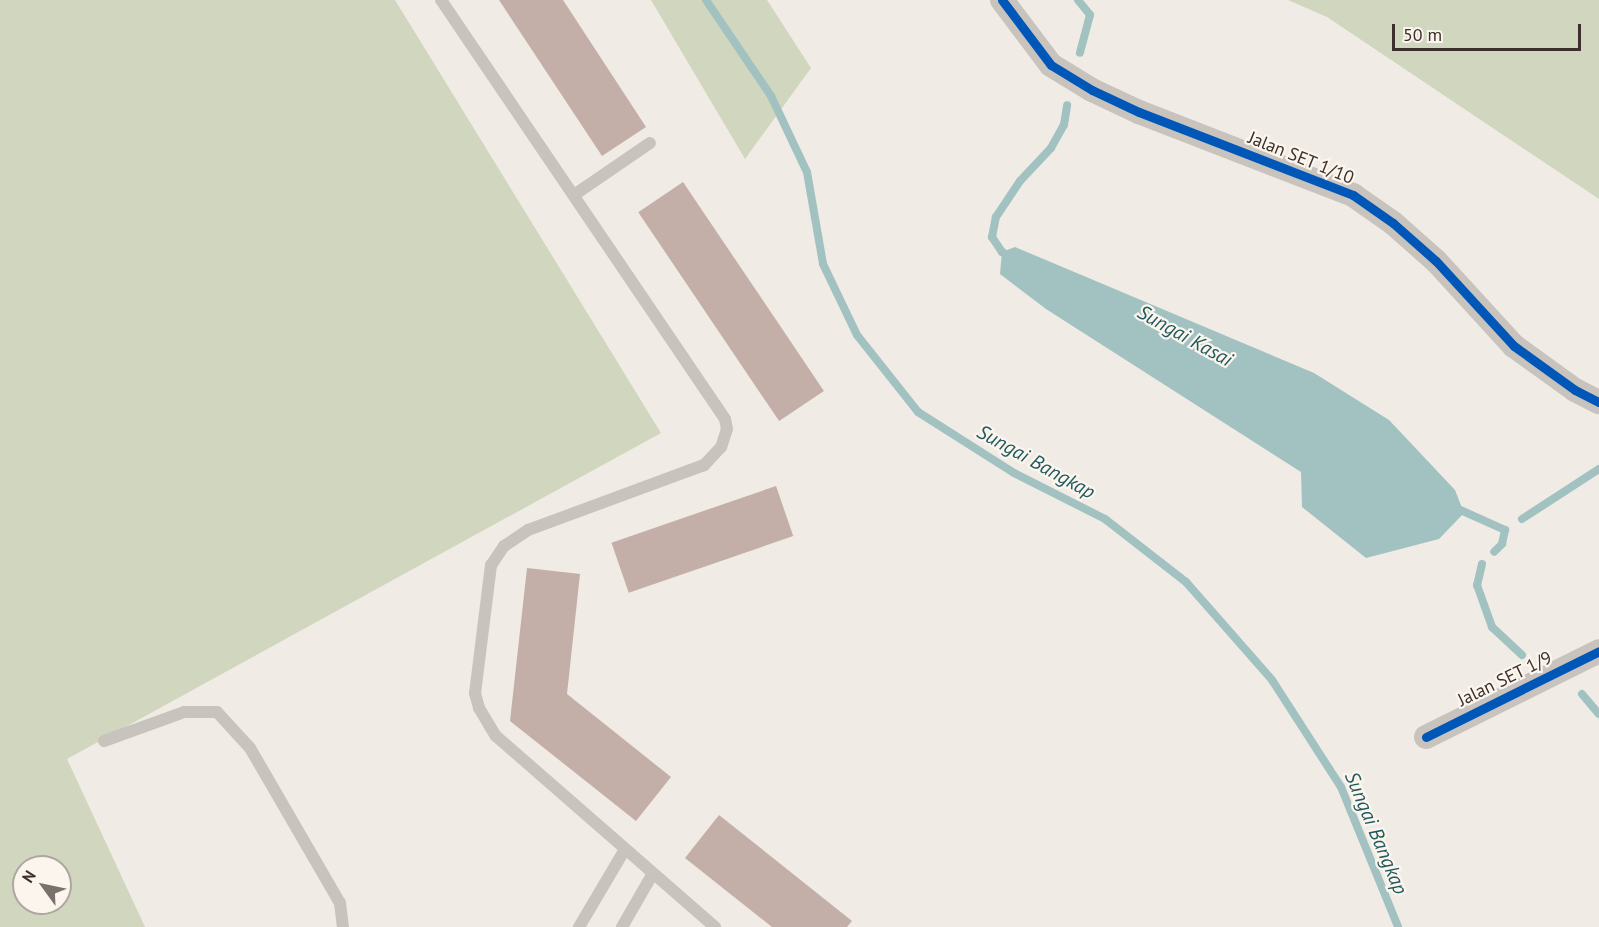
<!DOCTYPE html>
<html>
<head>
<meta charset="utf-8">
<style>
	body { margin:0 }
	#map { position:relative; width:1599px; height:927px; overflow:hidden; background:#f0ebe5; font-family:"PT Sans",sans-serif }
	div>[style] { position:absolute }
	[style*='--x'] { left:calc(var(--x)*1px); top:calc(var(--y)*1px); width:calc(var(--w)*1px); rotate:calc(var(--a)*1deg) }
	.green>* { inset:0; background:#d1d6bf }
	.water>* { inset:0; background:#a1c2c1 }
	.stream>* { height:8px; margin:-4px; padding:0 4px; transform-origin:4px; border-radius:4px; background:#a1c2c1 }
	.building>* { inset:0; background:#c3afa7; transform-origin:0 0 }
	.service>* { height:12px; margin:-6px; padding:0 6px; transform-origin:6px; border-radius:6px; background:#c9c3be }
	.minor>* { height:24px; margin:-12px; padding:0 12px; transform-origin:12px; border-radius:12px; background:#c9c3be }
	.cycleway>* { height:9px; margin:-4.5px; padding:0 4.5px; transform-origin:4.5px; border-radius:4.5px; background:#0057b8 }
	span { translate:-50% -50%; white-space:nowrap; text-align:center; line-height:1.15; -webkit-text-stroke:4.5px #fbf5ee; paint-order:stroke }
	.street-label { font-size:18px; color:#3b302b }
	.water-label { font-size:20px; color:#1f5a5e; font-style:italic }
	.north { position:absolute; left:12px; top:855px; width:60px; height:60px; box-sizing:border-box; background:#fbf5ee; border:2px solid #aea6a0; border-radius:50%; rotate:303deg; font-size:16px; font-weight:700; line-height:24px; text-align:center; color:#3b302b }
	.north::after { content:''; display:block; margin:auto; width:21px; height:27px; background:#7a716c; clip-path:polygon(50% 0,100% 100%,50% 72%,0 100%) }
	.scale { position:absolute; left:1392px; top:24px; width:189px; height:27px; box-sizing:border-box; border:3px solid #3b302b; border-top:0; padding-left:8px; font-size:18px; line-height:21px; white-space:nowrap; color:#3b302b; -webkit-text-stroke:4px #fbf5ee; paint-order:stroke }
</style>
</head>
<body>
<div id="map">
	<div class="green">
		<div style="clip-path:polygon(evenodd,0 0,395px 0,661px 433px,67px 759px,145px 927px,0 927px,0 0,24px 867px,60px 867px,60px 903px,24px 903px,24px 867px)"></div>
		<div style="clip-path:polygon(651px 0,767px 0,811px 68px,745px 159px)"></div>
		<div style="clip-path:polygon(1288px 0,1599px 0,1599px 199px,1327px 17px)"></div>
	</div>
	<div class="water">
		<div style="clip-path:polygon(1015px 247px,1314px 373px,1389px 420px,1455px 490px,1464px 513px,1439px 539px,1366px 558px,1302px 507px,1301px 472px,1046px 309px,1000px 274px,1002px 252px)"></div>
	</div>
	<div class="stream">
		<div style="--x:706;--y:0;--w:116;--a:55.9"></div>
		<div style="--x:771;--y:96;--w:84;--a:64.7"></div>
		<div style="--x:807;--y:172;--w:93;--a:80.1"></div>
		<div style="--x:823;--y:264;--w:79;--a:64.4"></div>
		<div style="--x:857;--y:335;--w:98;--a:51.6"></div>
		<div style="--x:918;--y:412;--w:114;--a:32.4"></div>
		<div style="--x:1014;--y:473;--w:102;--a:26.8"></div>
		<div style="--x:1105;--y:519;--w:103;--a:37.9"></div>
		<div style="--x:1186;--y:582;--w:130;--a:48.7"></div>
		<div style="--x:1272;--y:680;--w:127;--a:57.2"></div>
		<div style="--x:1341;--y:787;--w:151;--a:67.8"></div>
		<div style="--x:1078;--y:0;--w:19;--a:51"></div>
		<div style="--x:1090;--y:15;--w:39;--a:105"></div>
		<div style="--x:1009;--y:256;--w:8;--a:-150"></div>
		<div style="--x:1002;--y:252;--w:18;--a:-124"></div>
		<div style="--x:992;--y:237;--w:20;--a:-79"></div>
		<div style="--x:996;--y:217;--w:43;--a:-56.3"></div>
		<div style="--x:1020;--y:181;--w:45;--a:-46.8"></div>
		<div style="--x:1051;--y:148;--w:26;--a:-61"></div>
		<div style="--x:1064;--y:125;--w:20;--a:-81"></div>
		<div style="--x:1456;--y:508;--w:54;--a:24.2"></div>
		<div style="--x:1505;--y:530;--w:14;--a:102"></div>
		<div style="--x:1502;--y:544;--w:11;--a:135"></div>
		<div style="--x:1522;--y:519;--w:92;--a:-33"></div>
		<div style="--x:1482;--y:564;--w:22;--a:103"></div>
		<div style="--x:1477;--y:585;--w:45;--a:70.3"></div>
		<div style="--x:1492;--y:627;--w:41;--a:43"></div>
		<div style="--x:1582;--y:694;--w:26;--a:50"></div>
	</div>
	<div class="building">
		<div style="clip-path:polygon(499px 0,563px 0,646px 127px,602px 156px)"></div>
		<div style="left:683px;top:182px;width:252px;height:54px;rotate:56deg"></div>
		<div style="left:776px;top:486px;width:53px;height:174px;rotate:71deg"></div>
		<div style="clip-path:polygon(527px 568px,580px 574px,567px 694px,671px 777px,636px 821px,510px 721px)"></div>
		<div style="clip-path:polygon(719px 815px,852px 921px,847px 927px,772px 927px,685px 858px)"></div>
	</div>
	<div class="service">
		<div style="--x:441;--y:0;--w:506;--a:55.87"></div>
		<div style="--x:725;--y:419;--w:10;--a:79"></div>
		<div style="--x:727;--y:429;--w:19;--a:108"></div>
		<div style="--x:721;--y:447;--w:25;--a:133"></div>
		<div style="--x:704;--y:465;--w:188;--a:159.7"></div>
		<div style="--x:528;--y:530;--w:29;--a:146"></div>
		<div style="--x:504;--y:546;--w:23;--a:124"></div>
		<div style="--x:491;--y:565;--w:129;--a:97.1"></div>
		<div style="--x:475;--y:693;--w:16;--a:75"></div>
		<div style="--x:479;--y:708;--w:33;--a:59"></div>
		<div style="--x:496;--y:736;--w:291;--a:41.1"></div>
		<div style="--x:574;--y:195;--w:92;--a:-34.4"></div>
		<div style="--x:104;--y:741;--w:85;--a:-19.9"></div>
		<div style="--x:184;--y:712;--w:33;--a:0"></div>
		<div style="--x:217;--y:712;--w:49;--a:47.5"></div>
		<div style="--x:250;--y:748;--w:179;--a:59.9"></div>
		<div style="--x:340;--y:903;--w:24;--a:83"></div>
		<div style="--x:579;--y:927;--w:88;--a:-59.4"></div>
		<div style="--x:622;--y:927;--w:60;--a:-60"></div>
	</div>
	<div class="minor">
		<div style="--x:1002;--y:0;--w:81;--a:53"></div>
		<div style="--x:1051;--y:65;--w:48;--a:31.4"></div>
		<div style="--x:1092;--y:90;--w:52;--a:25.1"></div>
		<div style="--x:1139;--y:112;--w:230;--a:21.2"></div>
		<div style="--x:1353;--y:195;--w:49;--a:35"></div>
		<div style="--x:1393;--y:223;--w:57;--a:41.5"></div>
		<div style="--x:1436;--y:261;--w:115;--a:47.5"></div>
		<div style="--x:1514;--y:346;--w:75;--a:35.8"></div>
		<div style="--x:1575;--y:390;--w:27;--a:27"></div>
		<div style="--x:1426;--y:737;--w:193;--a:-26.4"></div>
	</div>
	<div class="cycleway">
		<div style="--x:1002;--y:0;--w:81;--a:53"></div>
		<div style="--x:1051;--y:65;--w:48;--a:31.4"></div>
		<div style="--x:1092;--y:90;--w:52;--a:25.1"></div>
		<div style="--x:1139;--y:112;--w:230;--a:21.2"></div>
		<div style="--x:1353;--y:195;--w:49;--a:35"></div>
		<div style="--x:1393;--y:223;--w:57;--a:41.5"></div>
		<div style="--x:1436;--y:261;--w:115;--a:47.5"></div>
		<div style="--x:1514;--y:346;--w:75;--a:35.8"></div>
		<div style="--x:1575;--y:390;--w:27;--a:27"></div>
		<div style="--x:1426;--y:737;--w:193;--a:-26.4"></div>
	</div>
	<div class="street-label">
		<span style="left:1301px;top:158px;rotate:22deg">Jalan SET 1/10</span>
		<span style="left:1505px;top:679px;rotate:-26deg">Jalan SET 1/9</span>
	</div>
	<div class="water-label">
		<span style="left:1185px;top:336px;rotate:29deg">Sungai Kasai</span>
		<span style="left:1036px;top:462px;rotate:29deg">Sungai Bangkap</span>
		<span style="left:1376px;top:833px;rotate:67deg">Sungai Bangkap</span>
	</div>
	<div class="north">N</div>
	<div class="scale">50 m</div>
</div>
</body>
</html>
